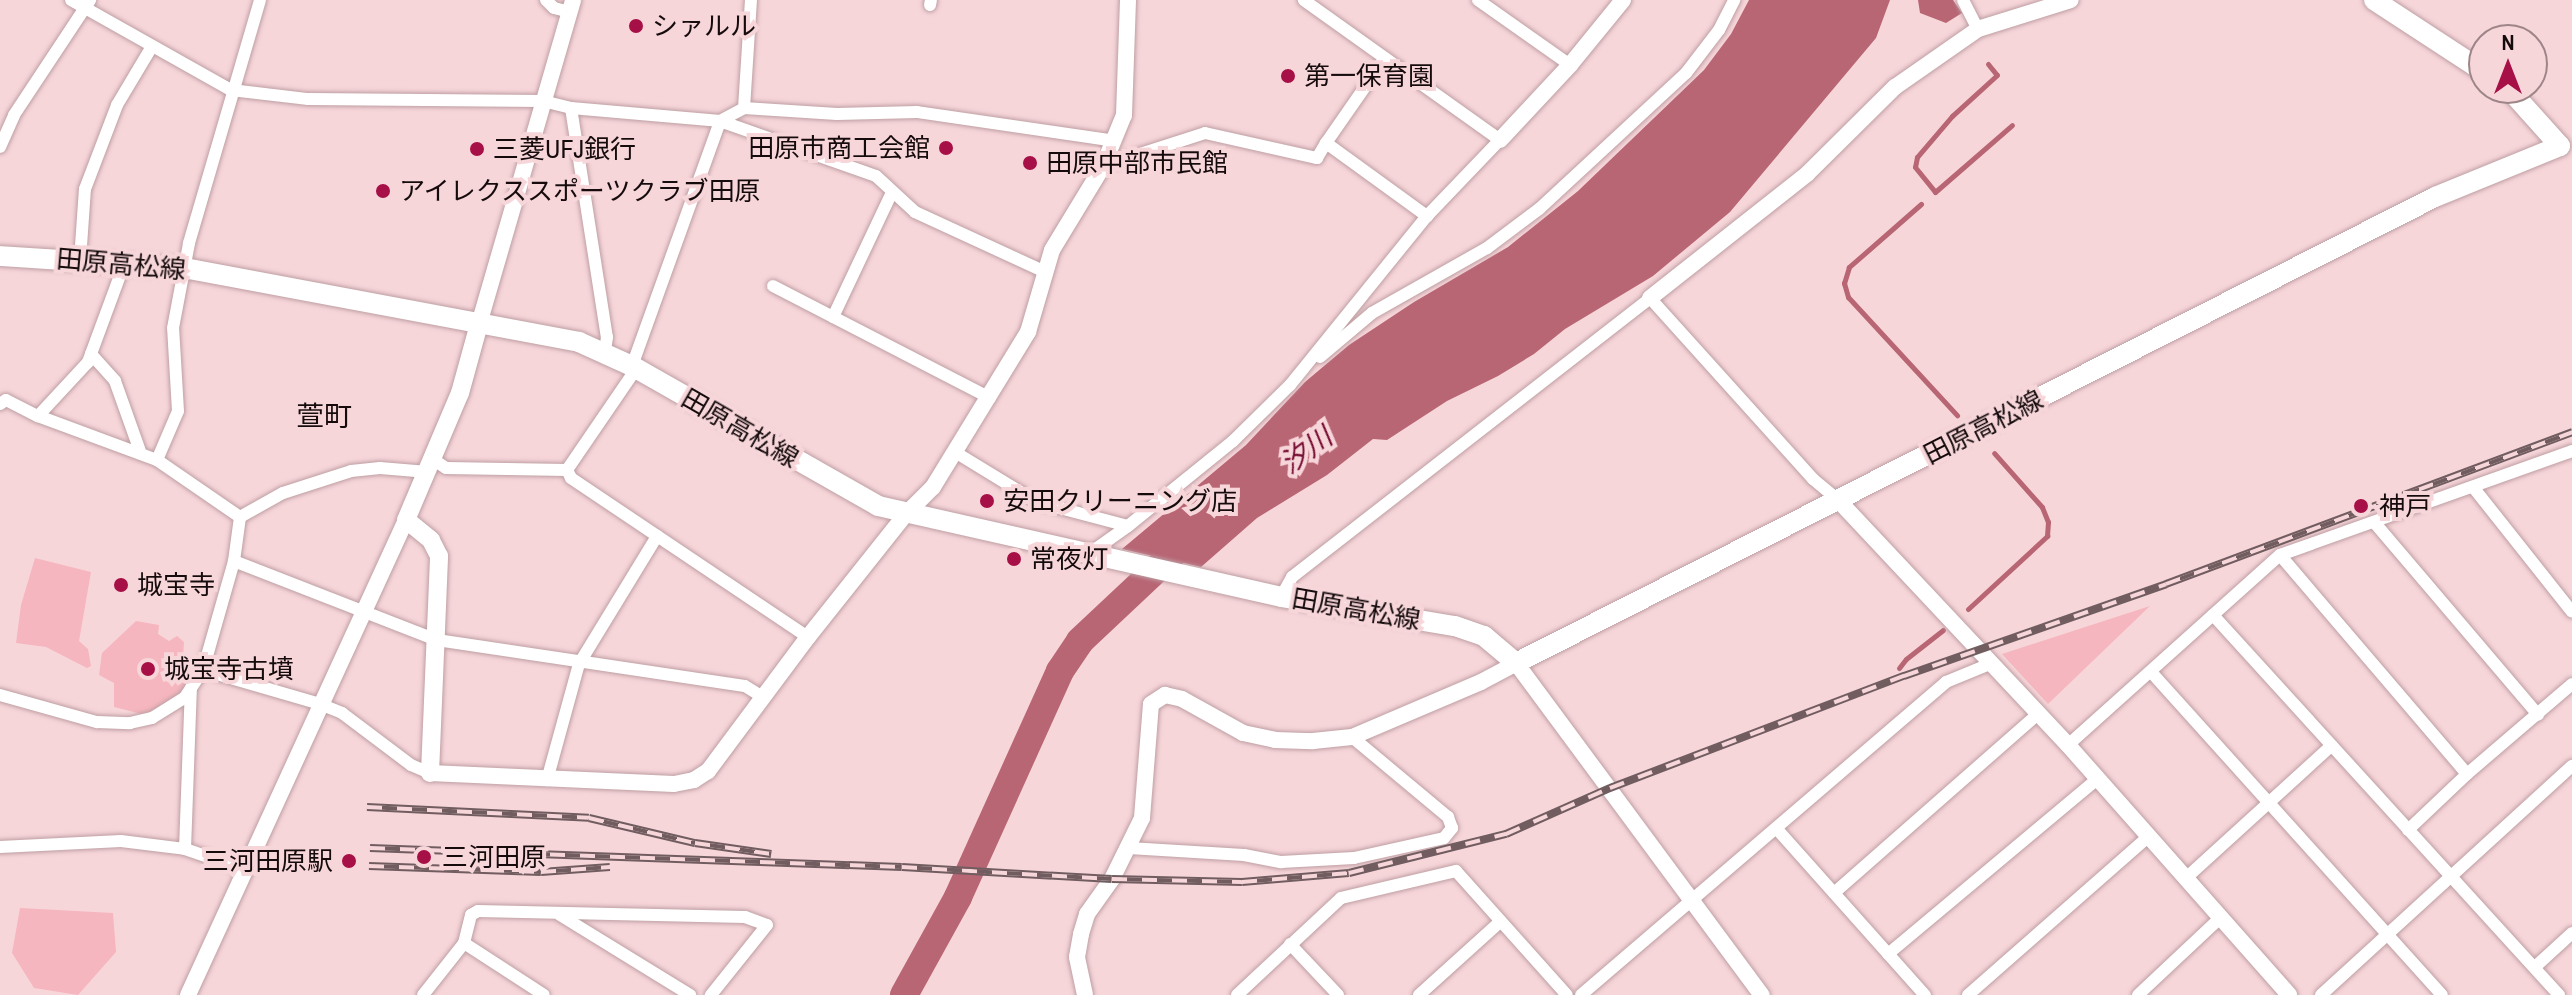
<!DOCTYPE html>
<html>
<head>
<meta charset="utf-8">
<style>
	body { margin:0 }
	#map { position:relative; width:2572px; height:995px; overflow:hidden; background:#f7d6da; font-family:"Archivo Narrow","Noto Sans JP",sans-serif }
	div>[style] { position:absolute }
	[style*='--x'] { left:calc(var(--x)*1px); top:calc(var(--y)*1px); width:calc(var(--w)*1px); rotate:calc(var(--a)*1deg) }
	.green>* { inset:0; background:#f6b6bf }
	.water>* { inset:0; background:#b86574 }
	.stream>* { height:5px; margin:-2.5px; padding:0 2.5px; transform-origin:2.5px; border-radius:2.5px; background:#b86574 }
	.river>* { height:28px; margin:-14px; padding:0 14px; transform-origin:14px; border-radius:14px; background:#b86574 }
	.roads { filter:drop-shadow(0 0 2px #be9fa3) drop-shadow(0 0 2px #be9fa3) }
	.minor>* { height:12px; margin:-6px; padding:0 6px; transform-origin:6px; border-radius:6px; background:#fff }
	.tertiary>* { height:16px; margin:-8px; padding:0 8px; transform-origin:8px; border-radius:8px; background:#fff }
	.secondary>* { height:18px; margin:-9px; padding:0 9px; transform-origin:9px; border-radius:9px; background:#fff }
	.primary>* { height:20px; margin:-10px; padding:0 10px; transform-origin:10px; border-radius:10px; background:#fff }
	.rail>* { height:8px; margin-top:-4px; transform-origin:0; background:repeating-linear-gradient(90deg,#f7d6da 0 15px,#715d60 0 30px); box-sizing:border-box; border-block:2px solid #715d60 }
	.dots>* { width:22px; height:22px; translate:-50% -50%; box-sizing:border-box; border:4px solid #f7d6da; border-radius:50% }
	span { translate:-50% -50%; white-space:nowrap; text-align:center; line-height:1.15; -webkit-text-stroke:8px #f7d6da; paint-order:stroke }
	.poi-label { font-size:26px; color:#150b0c }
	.left { translate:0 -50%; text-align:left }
	.right { translate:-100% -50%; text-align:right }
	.street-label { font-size:26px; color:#150b0c }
	.neighbourhood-label { font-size:28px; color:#150b0c }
	.water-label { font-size:28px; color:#74092f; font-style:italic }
	.north { position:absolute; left:2468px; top:24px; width:80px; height:80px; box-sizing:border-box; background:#f7d6da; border:2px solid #9d8588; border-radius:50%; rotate:0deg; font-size:22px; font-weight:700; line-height:32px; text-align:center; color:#150b0c }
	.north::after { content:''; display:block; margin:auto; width:28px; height:36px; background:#a71046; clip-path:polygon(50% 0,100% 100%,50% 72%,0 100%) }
</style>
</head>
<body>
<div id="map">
	<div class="green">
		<div style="clip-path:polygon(35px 558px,91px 572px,79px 641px,88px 649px,91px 666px,87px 668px,46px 647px,16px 643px,21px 605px)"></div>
		<div style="clip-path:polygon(2150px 606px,2048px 704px,2002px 654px)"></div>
		<div style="clip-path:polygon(136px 621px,159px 625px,158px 634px,169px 641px,177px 636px,184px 642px,183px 658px,194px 667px,185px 691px,158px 709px,142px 714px,114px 707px,114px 683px,99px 675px,102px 653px)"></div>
		<div style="clip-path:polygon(20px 908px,113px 913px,116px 952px,78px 995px,34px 988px,12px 953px)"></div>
	</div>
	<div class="water">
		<div style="clip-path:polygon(1749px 0,1890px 0,1876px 38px,1730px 212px,1653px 276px,1565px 329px,1534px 354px,1498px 376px,1447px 401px,1387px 440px,1373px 439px,1327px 475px,1257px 518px,1201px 567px,1122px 549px,1246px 445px,1305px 382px,1349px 345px,1414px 302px,1508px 247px,1578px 191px,1704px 70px,1731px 34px)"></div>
		<div style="clip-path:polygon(1918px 0,1953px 0,1962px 13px,1946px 23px,1920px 13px)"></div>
	</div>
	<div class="stream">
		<div style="--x:1988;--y:64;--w:14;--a:51"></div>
		<div style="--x:1997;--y:75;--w:61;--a:137.7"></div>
		<div style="--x:1952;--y:116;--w:54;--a:130.5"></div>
		<div style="--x:1917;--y:157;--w:10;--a:101"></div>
		<div style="--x:1915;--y:167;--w:32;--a:51"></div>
		<div style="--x:1935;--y:192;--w:102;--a:-41"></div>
		<div style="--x:1921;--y:204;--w:96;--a:138.8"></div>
		<div style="--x:1849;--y:267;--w:17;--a:107"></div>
		<div style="--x:1844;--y:283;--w:15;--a:74"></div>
		<div style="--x:1848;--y:297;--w:161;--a:47.3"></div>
		<div style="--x:1968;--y:609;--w:108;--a:-42.7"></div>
		<div style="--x:2047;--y:536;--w:14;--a:-86"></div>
		<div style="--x:2048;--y:522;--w:16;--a:-112"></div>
		<div style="--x:2042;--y:507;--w:72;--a:-131.6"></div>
		<div style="--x:1899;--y:668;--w:11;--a:-52"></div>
		<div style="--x:1906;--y:659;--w:47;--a:-38.1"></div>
	</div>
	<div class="river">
		<div style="--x:904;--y:995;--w:112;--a:-61.1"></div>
		<div style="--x:958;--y:897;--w:248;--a:-65.7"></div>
		<div style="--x:1060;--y:671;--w:36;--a:-56"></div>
		<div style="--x:1080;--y:641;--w:132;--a:-43.2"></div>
	</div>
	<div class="roads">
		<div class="minor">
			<div style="--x:71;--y:0;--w:184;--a:29.4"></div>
			<div style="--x:231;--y:90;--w:78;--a:6.7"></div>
			<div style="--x:308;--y:99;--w:235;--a:0.5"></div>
			<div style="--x:543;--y:101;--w:29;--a:14"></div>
			<div style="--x:571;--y:108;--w:150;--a:5"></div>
			<div style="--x:720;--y:121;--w:165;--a:19.4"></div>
			<div style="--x:876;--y:176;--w:53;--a:42.7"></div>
			<div style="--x:915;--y:212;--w:141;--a:24.7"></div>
			<div style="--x:546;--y:0;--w:11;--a:45"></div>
			<div style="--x:554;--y:8;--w:16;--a:14"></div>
			<div style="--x:1478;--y:0;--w:113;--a:35.2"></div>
			<div style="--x:1963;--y:0;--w:33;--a:63"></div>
			<div style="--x:930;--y:5;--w:5;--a:-79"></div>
			<div style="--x:571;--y:108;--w:232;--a:81.1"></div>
			<div style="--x:607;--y:337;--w:14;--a:98"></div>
			<div style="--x:744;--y:108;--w:108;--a:-86.3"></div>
			<div style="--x:1326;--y:143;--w:103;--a:-55.2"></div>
			<div style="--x:0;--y:147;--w:35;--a:-66"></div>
			<div style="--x:14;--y:115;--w:138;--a:-56.5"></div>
			<div style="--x:1103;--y:166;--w:107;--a:-17.9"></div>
			<div style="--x:1205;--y:133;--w:115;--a:12.6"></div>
			<div style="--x:1317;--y:158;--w:17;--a:-59"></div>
			<div style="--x:1326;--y:143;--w:125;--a:35.9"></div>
			<div style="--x:80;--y:260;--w:71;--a:-86"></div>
			<div style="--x:85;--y:189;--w:90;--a:-69.1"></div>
			<div style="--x:117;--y:105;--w:66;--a:-59.2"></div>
			<div style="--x:773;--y:286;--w:244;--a:27.3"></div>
			<div style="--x:833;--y:317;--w:138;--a:-64.7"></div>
			<div style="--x:91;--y:354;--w:36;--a:48"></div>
			<div style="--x:115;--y:381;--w:77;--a:70.4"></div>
			<div style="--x:1320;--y:357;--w:68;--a:-40.2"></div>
			<div style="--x:1372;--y:313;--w:132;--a:-29.5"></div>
			<div style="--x:1487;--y:248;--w:65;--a:-36.9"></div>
			<div style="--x:1539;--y:209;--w:200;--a:-42.8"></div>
			<div style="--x:1686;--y:73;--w:54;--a:-52.5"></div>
			<div style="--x:1719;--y:30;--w:34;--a:-63"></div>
			<div style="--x:632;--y:366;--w:260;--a:-70.2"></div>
			<div style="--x:720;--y:121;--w:27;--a:-28"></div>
			<div style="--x:744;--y:108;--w:93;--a:3.7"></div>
			<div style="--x:837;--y:114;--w:80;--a:-1.4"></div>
			<div style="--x:917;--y:112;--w:200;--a:8.3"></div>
			<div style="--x:0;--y:404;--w:7;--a:-34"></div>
			<div style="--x:6;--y:400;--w:36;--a:27"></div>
			<div style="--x:38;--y:416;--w:74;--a:-47.2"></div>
			<div style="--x:88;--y:362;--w:107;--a:-69.7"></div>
			<div style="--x:38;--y:416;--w:127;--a:20.3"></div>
			<div style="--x:157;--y:460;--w:101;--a:34.5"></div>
			<div style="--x:955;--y:452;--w:96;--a:31.4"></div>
			<div style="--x:1037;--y:502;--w:94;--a:14.8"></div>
			<div style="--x:1128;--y:526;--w:135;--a:-39"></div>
			<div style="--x:1233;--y:441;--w:80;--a:-44.5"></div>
			<div style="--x:1290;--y:385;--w:218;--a:-51"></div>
			<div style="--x:1427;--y:216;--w:105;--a:-46.2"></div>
			<div style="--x:1500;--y:140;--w:241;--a:-144.5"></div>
			<div style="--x:157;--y:460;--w:53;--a:-66.8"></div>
			<div style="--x:178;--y:411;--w:83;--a:-93.4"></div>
			<div style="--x:173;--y:328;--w:86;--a:-79.3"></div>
			<div style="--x:189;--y:243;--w:253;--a:-73.7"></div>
			<div style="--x:434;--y:460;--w:14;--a:34"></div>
			<div style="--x:446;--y:468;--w:121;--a:0.9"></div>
			<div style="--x:567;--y:470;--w:9;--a:63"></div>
			<div style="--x:571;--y:478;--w:285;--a:33.9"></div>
			<div style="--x:567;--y:470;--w:122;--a:-55.7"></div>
			<div style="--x:2473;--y:487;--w:159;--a:51.6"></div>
			<div style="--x:2374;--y:522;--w:253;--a:49.6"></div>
			<div style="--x:1090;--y:553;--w:47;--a:-35.4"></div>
			<div style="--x:2280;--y:555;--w:288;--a:49.5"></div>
			<div style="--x:234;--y:561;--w:218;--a:21.3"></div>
			<div style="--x:437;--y:640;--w:311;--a:8.5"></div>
			<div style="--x:745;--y:686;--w:22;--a:32"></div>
			<div style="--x:1281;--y:597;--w:23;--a:-61"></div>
			<div style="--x:1292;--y:577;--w:454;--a:-37.9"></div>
			<div style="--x:1650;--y:298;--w:244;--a:48"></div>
			<div style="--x:1813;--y:479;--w:33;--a:40"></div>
			<div style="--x:2213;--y:615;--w:514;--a:47.68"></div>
			<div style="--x:203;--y:670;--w:122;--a:16.2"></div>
			<div style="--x:320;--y:704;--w:24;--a:22"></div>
			<div style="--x:342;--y:713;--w:86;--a:37"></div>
			<div style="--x:411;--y:765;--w:21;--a:23"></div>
			<div style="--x:2152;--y:673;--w:433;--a:48"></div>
			<div style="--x:0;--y:695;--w:101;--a:15.6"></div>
			<div style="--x:97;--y:722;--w:33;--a:2"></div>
			<div style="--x:130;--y:723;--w:23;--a:-13"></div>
			<div style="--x:152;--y:718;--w:39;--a:-32"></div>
			<div style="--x:185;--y:697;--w:32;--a:-56"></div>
			<div style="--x:203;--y:670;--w:113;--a:-74.1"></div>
			<div style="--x:234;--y:561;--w:44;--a:-82.2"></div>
			<div style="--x:240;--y:517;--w:49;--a:-29.2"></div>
			<div style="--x:283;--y:493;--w:71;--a:-17.9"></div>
			<div style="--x:351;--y:471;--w:29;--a:-6"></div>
			<div style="--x:380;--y:468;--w:48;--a:4.8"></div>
			<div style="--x:2068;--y:745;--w:285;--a:-41.9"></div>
			<div style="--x:2280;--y:555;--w:310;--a:-19.6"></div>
			<div style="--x:547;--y:780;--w:120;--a:-74.6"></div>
			<div style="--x:579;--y:664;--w:150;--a:-58.6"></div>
			<div style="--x:1776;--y:828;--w:224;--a:48.3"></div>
			<div style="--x:2408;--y:830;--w:81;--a:-43.5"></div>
			<div style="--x:2467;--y:774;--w:138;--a:-40.6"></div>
			<div style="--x:0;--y:847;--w:121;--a:-2.8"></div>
			<div style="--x:121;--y:841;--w:64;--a:7.1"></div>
			<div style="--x:185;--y:849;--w:61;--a:19"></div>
			<div style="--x:1129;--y:848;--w:115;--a:3.5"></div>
			<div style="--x:1244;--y:855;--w:38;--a:11"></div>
			<div style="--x:1281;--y:862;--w:73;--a:-3.1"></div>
			<div style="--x:1354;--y:858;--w:92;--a:-12.5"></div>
			<div style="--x:1444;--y:838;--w:13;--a:-51"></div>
			<div style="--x:1452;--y:828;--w:12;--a:-110"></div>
			<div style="--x:1448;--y:817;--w:125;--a:-140.2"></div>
			<div style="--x:185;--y:849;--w:161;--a:-87.9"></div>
			<div style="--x:2186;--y:878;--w:197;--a:-42.3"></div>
			<div style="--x:1834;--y:893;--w:271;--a:-41.3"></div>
			<div style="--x:560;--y:915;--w:153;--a:31.6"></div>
			<div style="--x:464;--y:943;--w:29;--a:-76"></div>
			<div style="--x:471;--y:915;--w:8;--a:-30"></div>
			<div style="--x:478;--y:911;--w:267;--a:1.3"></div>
			<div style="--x:745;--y:917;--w:23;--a:20"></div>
			<div style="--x:767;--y:925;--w:90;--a:128.7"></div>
			<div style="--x:1290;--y:944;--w:70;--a:46.7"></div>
			<div style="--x:1888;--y:954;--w:273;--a:-39.9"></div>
			<div style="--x:2536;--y:966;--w:49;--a:-42.5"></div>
			<div style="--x:423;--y:995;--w:66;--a:-51.7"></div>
			<div style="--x:464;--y:943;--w:95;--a:33"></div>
			<div style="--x:1237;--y:995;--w:142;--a:-43"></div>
			<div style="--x:1341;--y:898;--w:118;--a:-13.2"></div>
			<div style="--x:1456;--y:871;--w:166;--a:48.2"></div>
			<div style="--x:1419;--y:995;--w:110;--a:-42.1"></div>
			<div style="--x:1581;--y:995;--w:481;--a:-40.6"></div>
			<div style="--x:1946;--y:682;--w:50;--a:-22.4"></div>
			<div style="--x:1968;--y:995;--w:241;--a:-41.3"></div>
			<div style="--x:2138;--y:995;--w:112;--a:-43.2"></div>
			<div style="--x:2321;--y:995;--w:340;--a:-42.4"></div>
		</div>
		<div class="tertiary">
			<div style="--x:1500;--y:140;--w:103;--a:-47"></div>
			<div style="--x:1570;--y:65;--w:84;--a:-50.8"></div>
			<div style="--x:1650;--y:298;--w:201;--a:-38.3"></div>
			<div style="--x:1808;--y:173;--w:122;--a:-44.7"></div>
			<div style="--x:1895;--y:87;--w:101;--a:-34.9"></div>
			<div style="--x:1978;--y:29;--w:97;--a:-17.3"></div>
			<div style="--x:479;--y:324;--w:337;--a:-73.8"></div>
			<div style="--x:1838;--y:500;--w:336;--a:46.8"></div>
			<div style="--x:2068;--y:745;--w:334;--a:48.5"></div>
			<div style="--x:430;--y:773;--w:244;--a:2.6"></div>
			<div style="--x:674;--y:784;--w:20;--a:-11"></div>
			<div style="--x:694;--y:780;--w:17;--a:-33"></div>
			<div style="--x:708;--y:771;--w:167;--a:-53.3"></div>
			<div style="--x:808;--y:637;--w:157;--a:-51.5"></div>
			<div style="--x:906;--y:514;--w:38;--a:-45"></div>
			<div style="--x:933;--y:487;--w:182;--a:-58.5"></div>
			<div style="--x:1028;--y:332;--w:85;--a:-73.7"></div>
			<div style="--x:1052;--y:250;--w:98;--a:-58.7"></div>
			<div style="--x:1103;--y:166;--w:55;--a:-67.6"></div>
			<div style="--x:1124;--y:115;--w:115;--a:-88"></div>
			<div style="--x:188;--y:995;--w:523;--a:-65.35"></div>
			<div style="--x:1085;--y:995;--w:39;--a:-102"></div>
			<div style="--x:1077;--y:957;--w:23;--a:-80"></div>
			<div style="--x:1081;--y:934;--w:21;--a:-73"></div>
			<div style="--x:1087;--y:914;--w:43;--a:-54.5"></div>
			<div style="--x:1112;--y:879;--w:68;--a:-63.8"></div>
			<div style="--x:1142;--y:818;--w:114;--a:-85.5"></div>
			<div style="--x:1151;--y:704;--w:17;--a:-33"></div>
			<div style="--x:1165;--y:695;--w:17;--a:13"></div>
			<div style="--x:1182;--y:699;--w:70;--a:29.1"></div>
			<div style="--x:1243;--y:733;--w:33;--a:12"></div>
			<div style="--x:1275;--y:740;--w:38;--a:2"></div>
			<div style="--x:1313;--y:741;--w:39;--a:-6"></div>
			<div style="--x:1352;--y:737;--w:140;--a:-23.1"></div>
			<div style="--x:1481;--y:682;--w:40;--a:-28"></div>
			<div style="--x:1516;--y:663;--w:413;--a:53.5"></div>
		</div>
		<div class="secondary">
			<div style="--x:430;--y:773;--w:217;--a:-87.6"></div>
			<div style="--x:439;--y:556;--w:18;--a:-117"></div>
			<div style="--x:431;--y:540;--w:32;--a:-141"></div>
			<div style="--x:406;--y:520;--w:138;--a:-67"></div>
			<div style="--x:460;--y:393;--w:72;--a:-74.6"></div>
		</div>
		<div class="primary">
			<div style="--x:2374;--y:0;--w:131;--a:33.2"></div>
			<div style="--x:0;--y:256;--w:184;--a:3.7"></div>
			<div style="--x:184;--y:268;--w:402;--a:10.6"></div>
			<div style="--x:579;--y:342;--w:58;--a:24.4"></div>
			<div style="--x:632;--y:366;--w:283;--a:29.6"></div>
			<div style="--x:878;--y:506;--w:413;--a:12.7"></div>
			<div style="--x:1281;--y:597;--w:176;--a:9.5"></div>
			<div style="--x:1455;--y:626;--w:31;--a:19"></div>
			<div style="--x:1484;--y:636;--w:42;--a:40.2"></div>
			<div style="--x:1516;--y:663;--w:1030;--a:-26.89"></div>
			<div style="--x:2435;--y:197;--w:135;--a:-22.2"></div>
			<div style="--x:2560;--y:146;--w:78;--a:-131.9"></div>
		</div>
	</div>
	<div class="rail">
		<div style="--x:367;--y:807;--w:222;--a:2.8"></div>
		<div style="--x:589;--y:818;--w:109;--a:13.3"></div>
		<div style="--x:695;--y:843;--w:77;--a:8.2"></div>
		<div style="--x:370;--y:848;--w:532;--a:2.05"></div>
		<div style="--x:902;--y:867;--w:210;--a:3.3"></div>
		<div style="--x:1112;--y:879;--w:130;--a:1.3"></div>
		<div style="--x:1242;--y:882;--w:107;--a:-4.8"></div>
		<div style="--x:1349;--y:873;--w:162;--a:-14"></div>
		<div style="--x:1506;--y:834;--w:114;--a:-23.9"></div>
		<div style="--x:1610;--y:788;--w:315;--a:-20.9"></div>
		<div style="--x:1904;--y:676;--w:278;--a:-19.3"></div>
		<div style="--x:2166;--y:584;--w:434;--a:-20.5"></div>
		<div style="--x:369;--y:866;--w:172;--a:2"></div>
		<div style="--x:541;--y:872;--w:69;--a:-4.1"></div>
	</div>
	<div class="dots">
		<div style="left:636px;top:26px;background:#a71046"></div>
		<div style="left:1288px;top:76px;background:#a71046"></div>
		<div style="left:946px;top:148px;background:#a71046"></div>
		<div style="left:477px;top:149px;background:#a71046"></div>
		<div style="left:1030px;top:163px;background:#a71046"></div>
		<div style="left:383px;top:191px;background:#a71046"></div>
		<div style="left:987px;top:501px;background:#a71046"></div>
		<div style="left:2361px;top:506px;background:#a71046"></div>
		<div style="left:1014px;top:559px;background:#a71046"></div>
		<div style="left:121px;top:585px;background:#a71046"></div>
		<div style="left:148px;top:669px;background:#a71046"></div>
		<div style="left:424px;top:857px;background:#a71046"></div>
		<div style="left:349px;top:861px;background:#a71046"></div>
	</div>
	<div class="poi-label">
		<span class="left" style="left:652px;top:26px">シァルル</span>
		<span class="left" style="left:1304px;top:76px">第一保育園</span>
		<span class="right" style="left:930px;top:148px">田原市商工会館</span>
		<span class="left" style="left:493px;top:149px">三菱UFJ銀行</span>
		<span class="left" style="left:1046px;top:163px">田原中部市民館</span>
		<span class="left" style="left:399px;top:191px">アイレクススポーツクラブ田原</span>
		<span class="left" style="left:1003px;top:501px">安田クリーニング店</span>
		<span class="left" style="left:2379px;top:506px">神戸</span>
		<span class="left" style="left:1030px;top:559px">常夜灯</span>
		<span class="left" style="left:137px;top:585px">城宝寺</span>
		<span class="left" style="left:164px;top:669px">城宝寺古墳</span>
		<span class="left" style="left:442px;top:857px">三河田原</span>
		<span class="right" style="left:333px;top:861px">三河田原駅</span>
	</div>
	<div class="street-label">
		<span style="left:121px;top:264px;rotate:5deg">田原高松線</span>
		<span style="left:1983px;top:427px;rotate:-27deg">田原高松線</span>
		<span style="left:740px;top:428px;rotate:30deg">田原高松線</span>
		<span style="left:1356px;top:609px;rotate:10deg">田原高松線</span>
	</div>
	<div class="neighbourhood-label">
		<span style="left:324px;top:416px">萱町</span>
	</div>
	<div class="water-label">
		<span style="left:1306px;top:450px;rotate:-37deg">汐川</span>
	</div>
	<div class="north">N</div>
</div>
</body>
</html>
